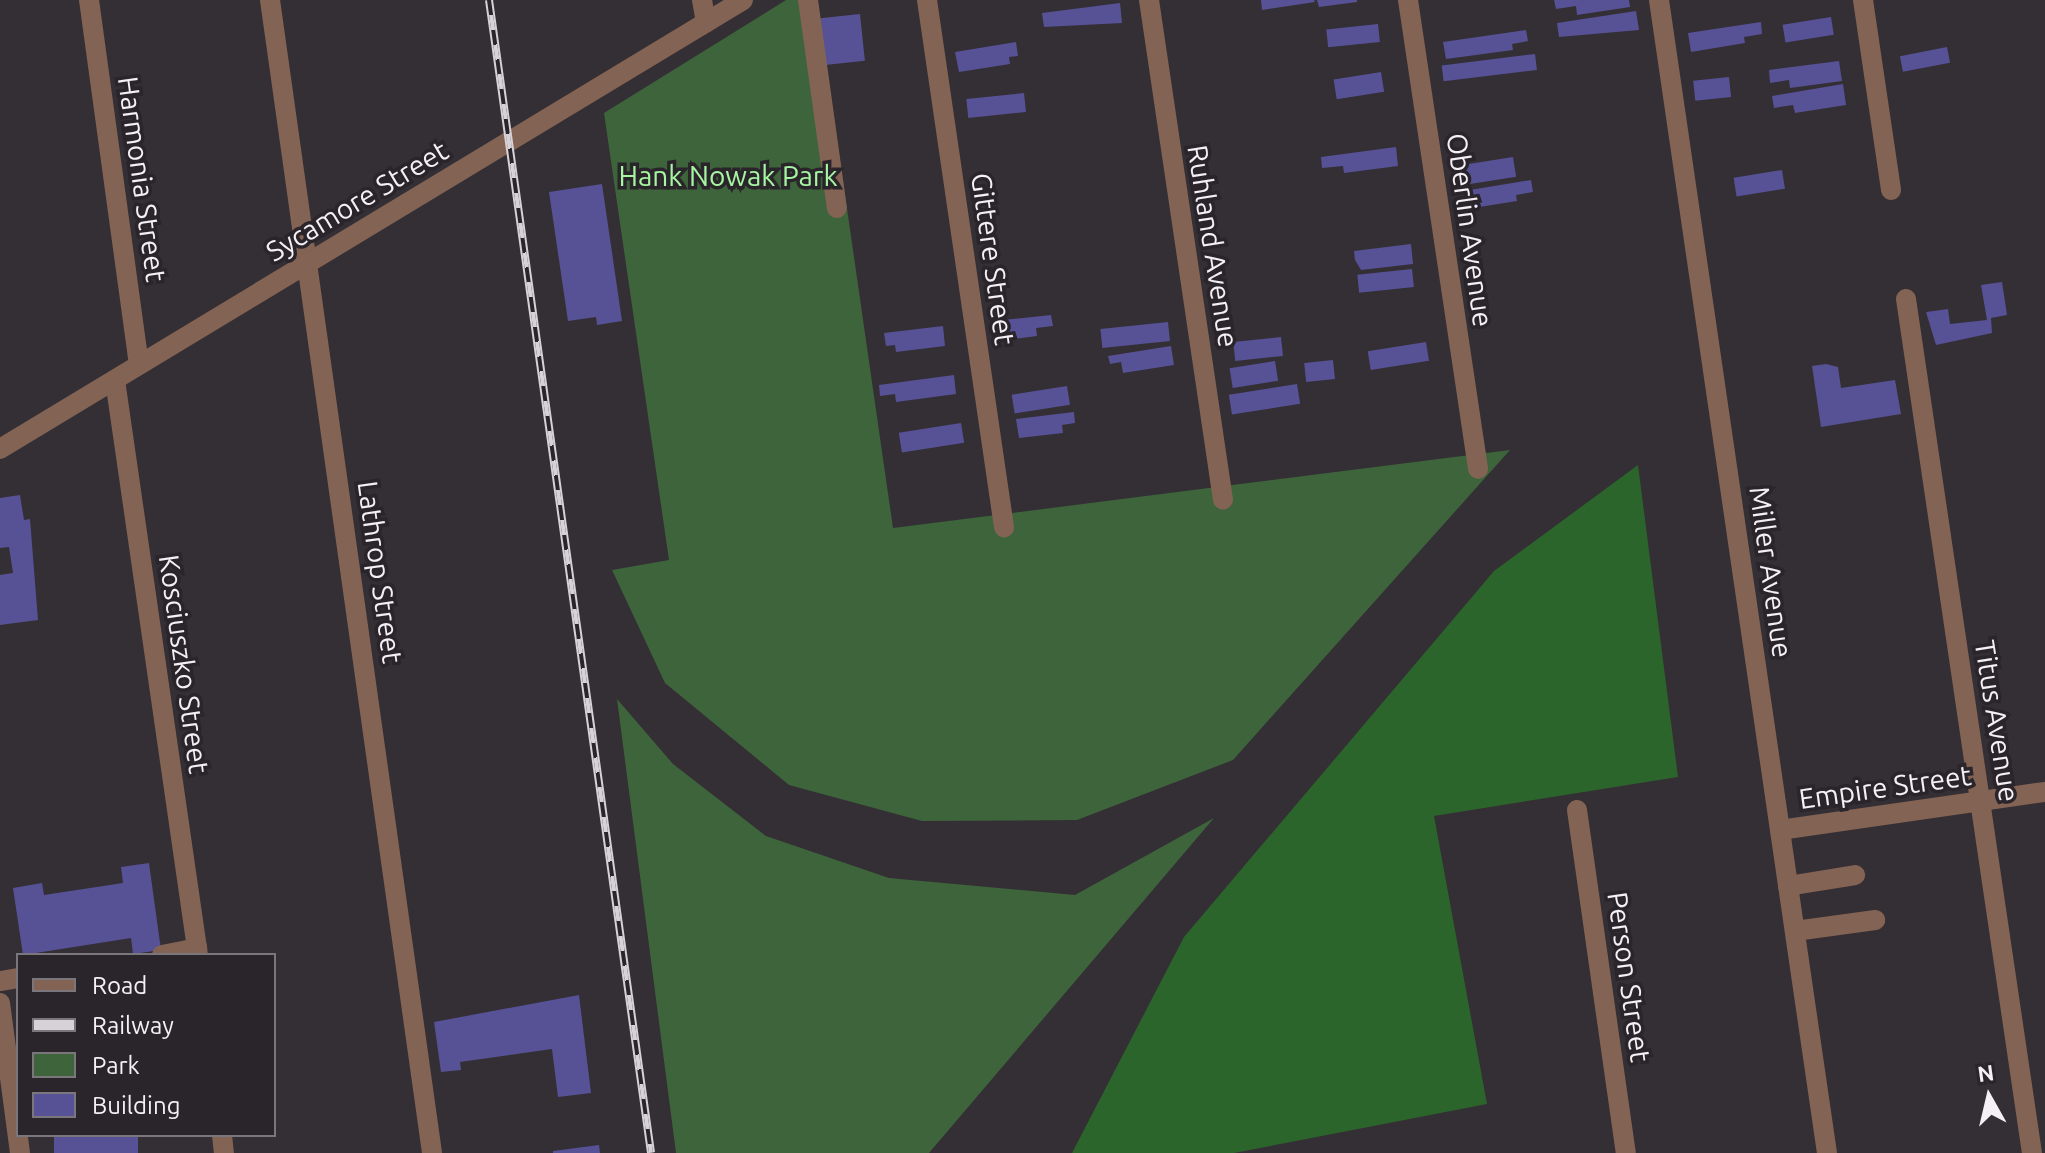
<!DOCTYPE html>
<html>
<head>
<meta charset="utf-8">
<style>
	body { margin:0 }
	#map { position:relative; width:2045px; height:1153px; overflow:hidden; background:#342e35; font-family:Ubuntu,sans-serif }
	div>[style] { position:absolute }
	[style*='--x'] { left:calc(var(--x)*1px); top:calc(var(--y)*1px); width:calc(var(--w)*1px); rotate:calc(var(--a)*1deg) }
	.green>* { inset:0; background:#3d643b }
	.forest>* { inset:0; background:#2c652b }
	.building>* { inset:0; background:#575296; transform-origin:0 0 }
	.minor>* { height:20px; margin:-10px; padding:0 10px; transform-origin:10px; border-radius:10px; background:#836353 }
	.rail>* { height:8px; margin-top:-4px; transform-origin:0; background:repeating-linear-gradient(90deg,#2a242b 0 15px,#d6d2d7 0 30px); box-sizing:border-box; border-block:2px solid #d6d2d7 }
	span { translate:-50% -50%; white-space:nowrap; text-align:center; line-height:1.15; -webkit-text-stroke:7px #2a242b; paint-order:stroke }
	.park-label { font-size:28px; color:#a5f5a1 }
	.street-label { font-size:28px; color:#f4f0f5 }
	.legend { position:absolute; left:16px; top:953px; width:260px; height:184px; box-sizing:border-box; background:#2a242b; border:2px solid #7b767c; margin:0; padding:10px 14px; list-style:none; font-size:24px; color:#f4f0f5 }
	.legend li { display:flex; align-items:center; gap:16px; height:40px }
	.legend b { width:40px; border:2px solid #7b767c }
	.north { position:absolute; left:1949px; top:1057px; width:80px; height:80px; -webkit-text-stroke:6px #2a242b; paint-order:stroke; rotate:352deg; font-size:22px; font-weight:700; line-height:32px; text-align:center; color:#f4f0f5 }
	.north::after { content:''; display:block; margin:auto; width:28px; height:36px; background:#f4f0f5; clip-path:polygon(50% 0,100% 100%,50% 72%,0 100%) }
</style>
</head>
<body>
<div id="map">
	<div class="green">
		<div style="clip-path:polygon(786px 0,817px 0,893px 528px,1510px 450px,1233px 760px,1077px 820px,922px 821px,789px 785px,665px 683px,612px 570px,669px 560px,604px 113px)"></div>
		<div style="clip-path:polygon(617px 699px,673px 764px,766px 836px,889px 878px,1075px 895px,1214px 818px,929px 1153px,676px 1153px)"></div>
	</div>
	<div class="forest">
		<div style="clip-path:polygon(1638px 465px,1678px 777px,1434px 816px,1487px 1104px,1234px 1153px,1072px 1153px,1184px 937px,1494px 571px)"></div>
	</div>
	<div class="building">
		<div style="clip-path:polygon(1261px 0,1314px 0,1315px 2px,1262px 10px)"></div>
		<div style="clip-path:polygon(1317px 0,1357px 0,1357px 2px,1319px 7px)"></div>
		<div style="clip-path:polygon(1554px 0,1629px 0,1630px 7px,1577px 15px,1576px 6px,1556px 9px)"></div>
		<div style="clip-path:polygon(1120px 3px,1122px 23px,1044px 27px,1042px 13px)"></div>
		<div style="clip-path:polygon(1636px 11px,1639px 30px,1559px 37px,1557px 23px)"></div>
		<div style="left:860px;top:14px;width:47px;height:40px;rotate:84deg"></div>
		<div style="left:1831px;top:17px;width:18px;height:49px;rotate:81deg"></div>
		<div style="clip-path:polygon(1761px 22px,1762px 34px,1744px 37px,1745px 43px,1691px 52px,1688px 33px)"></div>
		<div style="left:1378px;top:24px;width:18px;height:52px;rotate:84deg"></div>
		<div style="clip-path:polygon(1526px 30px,1528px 41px,1512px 44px,1513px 50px,1446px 59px,1443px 42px)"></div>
		<div style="clip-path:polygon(1016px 42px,1018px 56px,1009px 57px,1010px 64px,959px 72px,955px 52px)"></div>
		<div style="left:1947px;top:47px;width:16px;height:48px;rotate:79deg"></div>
		<div style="left:1535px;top:54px;width:16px;height:94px;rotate:83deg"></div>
		<div style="clip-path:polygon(1839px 61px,1842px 81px,1790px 88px,1789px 80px,1770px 83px,1769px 70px)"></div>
		<div style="left:1381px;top:72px;width:20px;height:48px;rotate:81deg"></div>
		<div style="left:1729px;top:77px;width:20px;height:36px;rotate:84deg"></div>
		<div style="clip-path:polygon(1843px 84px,1846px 105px,1795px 113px,1793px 105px,1774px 108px,1772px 96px)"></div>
		<div style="left:1024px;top:93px;width:19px;height:58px;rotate:84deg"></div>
		<div style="clip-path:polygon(1396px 147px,1398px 166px,1344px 173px,1343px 166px,1322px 168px,1321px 157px)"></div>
		<div style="left:1513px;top:157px;width:20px;height:53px;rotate:81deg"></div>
		<div style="left:1782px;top:170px;width:19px;height:49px;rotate:81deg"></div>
		<div style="clip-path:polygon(1531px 180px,1533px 192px,1516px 195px,1517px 201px,1473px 208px,1470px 190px)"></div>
		<div style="clip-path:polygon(602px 184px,622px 321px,597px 325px,596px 317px,568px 321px,549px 192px)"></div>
		<div style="clip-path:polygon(1411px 244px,1413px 264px,1361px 270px,1355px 260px,1354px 251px)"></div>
		<div style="left:1412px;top:269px;width:18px;height:55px;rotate:84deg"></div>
		<div style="clip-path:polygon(2002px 282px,2007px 315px,1991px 318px,1992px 333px,1936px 345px,1926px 312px,1948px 309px,1950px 324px,1987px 320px,1981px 285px)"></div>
		<div style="clip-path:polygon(1051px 315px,1053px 326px,1036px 328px,1037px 336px,1005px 340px,1003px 320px)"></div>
		<div style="left:1168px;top:322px;width:19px;height:68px;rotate:84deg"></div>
		<div style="clip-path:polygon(943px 326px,945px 346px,896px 352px,895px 345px,886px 346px,884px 333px)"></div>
		<div style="left:1281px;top:337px;width:19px;height:48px;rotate:84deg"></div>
		<div style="left:1426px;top:342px;width:19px;height:59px;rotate:81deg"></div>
		<div style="clip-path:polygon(1171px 346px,1174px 365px,1123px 373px,1121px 362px,1110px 364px,1108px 356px)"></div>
		<div style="left:1333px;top:360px;width:19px;height:29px;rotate:84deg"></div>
		<div style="left:1275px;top:361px;width:20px;height:46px;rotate:81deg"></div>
		<div style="clip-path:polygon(1826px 364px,1838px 367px,1841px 388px,1895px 380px,1901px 414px,1821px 427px,1812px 366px)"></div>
		<div style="clip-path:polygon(954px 375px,956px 394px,896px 402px,895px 394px,880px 396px,879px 385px)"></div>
		<div style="left:1297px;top:384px;width:20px;height:69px;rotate:81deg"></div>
		<div style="left:1067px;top:386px;width:19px;height:56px;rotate:81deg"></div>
		<div style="clip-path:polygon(1074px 412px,1075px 423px,1062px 425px,1063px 433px,1019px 438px,1016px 419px)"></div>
		<div style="left:961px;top:423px;width:20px;height:63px;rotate:81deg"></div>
		<div style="clip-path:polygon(20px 495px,24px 520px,30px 519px,38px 620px,0 625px,0 575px,13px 573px,9px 547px,0 548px,0 498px)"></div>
		<div style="clip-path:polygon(149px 863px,161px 950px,133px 954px,131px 938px,23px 955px,13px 888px,42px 883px,44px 895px,123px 883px,121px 867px)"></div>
		<div style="clip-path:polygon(579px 995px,591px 1093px,558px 1097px,552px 1049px,460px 1062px,461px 1070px,441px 1072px,434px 1022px)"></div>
		<div style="left:54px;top:1135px;width:84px;height:18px"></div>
		<div style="clip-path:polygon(599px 1145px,600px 1153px,553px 1153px,553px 1151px)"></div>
	</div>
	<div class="minor">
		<div style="--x:89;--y:0;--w:368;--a:82.2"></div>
		<div style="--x:270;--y:0;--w:1164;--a:82"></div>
		<div style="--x:702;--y:0;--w:23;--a:80"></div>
		<div style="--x:808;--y:0;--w:210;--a:82.1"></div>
		<div style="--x:927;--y:0;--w:533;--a:81.69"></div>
		<div style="--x:1149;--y:0;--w:505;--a:81.58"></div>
		<div style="--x:1408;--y:0;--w:474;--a:81.5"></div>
		<div style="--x:1659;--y:0;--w:1165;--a:81.71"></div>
		<div style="--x:1863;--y:0;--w:192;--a:81.6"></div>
		<div style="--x:1906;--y:299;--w:863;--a:81.61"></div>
		<div style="--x:115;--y:380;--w:581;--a:81.79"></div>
		<div style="--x:0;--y:449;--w:868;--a:-31.14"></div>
		<div style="--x:1577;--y:810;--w:346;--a:81.9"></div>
		<div style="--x:1780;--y:830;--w:268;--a:-8.2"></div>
		<div style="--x:1788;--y:886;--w:68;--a:-9.3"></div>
		<div style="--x:1795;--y:931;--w:81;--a:-7.8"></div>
		<div style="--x:162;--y:955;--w:36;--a:-11"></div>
		<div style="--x:0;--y:981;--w:18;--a:-9"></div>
		<div style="--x:0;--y:1003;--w:151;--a:82.4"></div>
		<div style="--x:222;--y:1135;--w:18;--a:84"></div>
	</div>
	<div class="rail">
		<div style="--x:489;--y:0;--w:1164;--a:82"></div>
	</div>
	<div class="park-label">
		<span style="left:728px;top:176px">Hank Nowak Park</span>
	</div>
	<div class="street-label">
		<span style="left:142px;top:179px;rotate:82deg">Harmonia Street</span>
		<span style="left:357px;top:201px;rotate:-31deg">Sycamore Street</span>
		<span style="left:1470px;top:230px;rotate:82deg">Oberlin Avenue</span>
		<span style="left:1213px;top:246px;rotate:81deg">Ruhland Avenue</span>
		<span style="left:993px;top:259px;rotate:82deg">Gittere Street</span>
		<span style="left:380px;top:572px;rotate:82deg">Lathrop Street</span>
		<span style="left:1771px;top:572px;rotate:82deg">Miller Avenue</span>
		<span style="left:184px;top:664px;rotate:82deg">Kosciuszko Street</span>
		<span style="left:1997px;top:721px;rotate:81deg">Titus Avenue</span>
		<span style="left:1885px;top:787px;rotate:-8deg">Empire Street</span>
		<span style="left:1629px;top:977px;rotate:82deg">Person Street</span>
	</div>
	<ul class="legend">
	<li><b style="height:10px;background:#836353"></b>Road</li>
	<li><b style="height:10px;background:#d6d2d7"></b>Railway</li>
	<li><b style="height:22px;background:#3d643b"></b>Park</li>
	<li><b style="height:22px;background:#575296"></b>Building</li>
	</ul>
	<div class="north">N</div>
</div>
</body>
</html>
